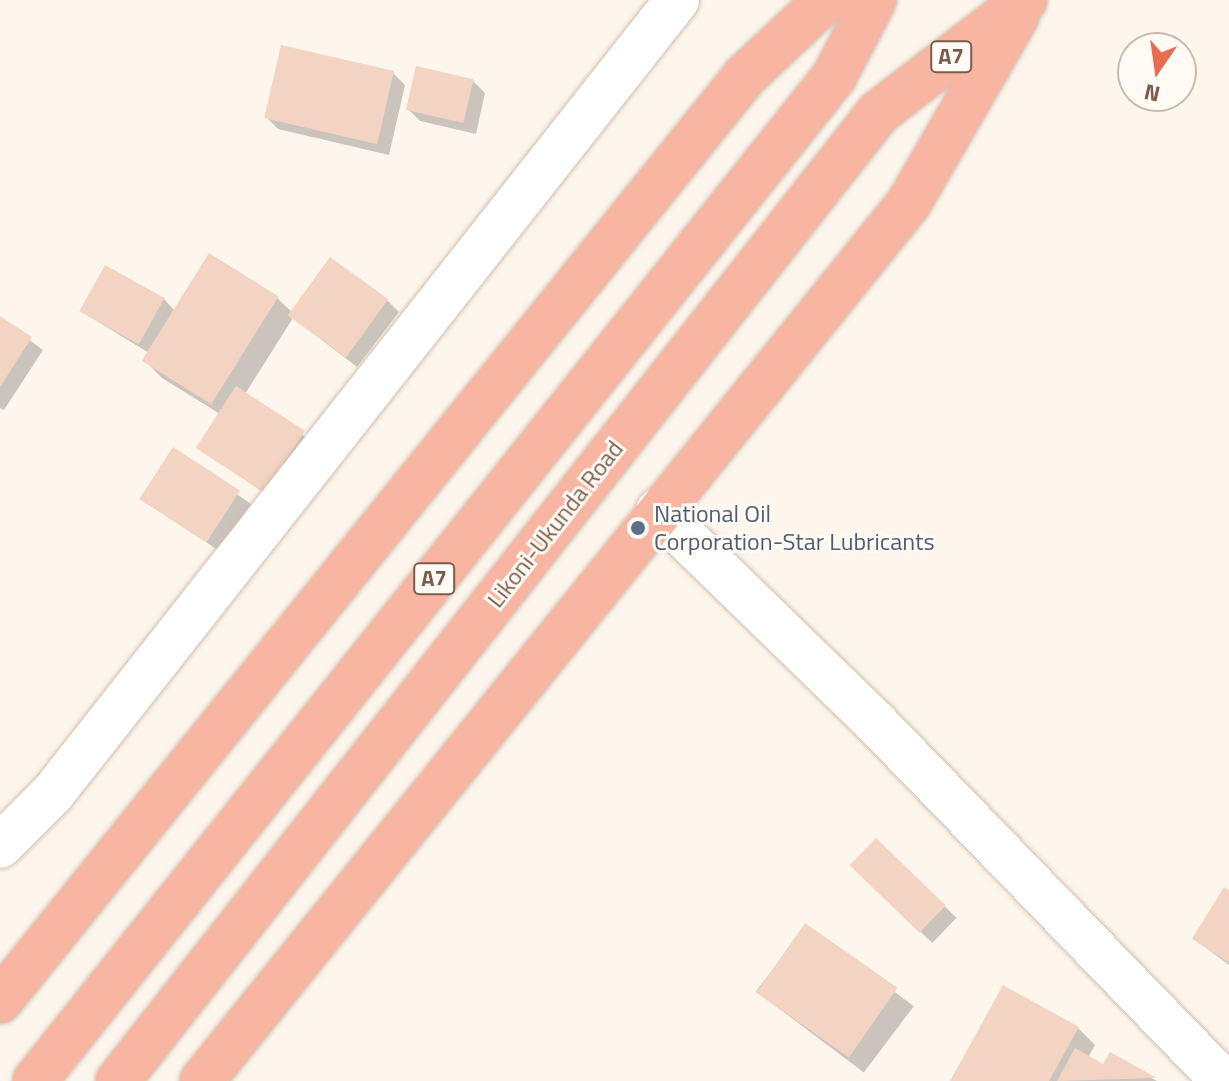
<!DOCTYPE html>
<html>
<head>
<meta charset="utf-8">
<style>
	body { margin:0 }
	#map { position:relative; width:1229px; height:1081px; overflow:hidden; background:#fdf6ec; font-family:"Titillium Web",sans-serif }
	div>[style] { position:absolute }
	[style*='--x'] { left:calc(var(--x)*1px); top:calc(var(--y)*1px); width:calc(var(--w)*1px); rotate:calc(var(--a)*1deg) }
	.shadow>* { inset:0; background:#0003; transform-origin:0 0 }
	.building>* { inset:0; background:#f3d4c2; transform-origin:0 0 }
	.roads { filter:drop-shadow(0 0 2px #d1beb0) drop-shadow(0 0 2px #d1beb0) }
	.street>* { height:44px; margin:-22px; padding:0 22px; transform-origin:22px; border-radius:22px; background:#fff }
	.highway>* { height:44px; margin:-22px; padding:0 22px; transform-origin:22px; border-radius:22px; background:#f8b6a2 }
	.dots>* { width:22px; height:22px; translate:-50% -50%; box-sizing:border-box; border:4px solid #fffaf3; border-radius:50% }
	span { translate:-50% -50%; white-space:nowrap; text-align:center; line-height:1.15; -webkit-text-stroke:6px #fffaf3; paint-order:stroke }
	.shield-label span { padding:2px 6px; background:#fffaf3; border:2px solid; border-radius:6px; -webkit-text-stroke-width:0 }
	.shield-label { font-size:22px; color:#7a5c4c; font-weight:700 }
	.service-label { font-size:24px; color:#4e5e75 }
	.left { translate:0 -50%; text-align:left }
	.street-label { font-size:24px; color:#7a5c4c }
	.north { position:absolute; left:1117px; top:32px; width:80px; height:80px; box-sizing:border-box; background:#fffaf3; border:2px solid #cabbb0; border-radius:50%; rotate:193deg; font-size:22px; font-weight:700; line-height:32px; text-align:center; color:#7a5c4c }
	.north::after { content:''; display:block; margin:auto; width:28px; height:36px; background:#e86d4f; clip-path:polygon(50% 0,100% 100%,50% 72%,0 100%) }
</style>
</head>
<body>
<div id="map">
	<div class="shadow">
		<div style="clip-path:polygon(393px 73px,405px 85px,389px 155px,278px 129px,266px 117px)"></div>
		<div style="clip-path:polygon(473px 81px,485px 93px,476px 134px,420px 121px,408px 109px)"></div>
		<div style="clip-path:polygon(277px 298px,292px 312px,387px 300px,399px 312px,357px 367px,293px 318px,245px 394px,315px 444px,277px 502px,198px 447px,220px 414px,162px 378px,144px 360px,149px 353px,82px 312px,164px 299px,175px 311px)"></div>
		<div style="clip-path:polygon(0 318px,43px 350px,4px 410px,0 408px)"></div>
		<div style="left:174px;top:450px;width:94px;height:57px;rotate:35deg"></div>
		<div style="left:876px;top:840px;width:112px;height:35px;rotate:44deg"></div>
		<div style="clip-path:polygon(1229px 893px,1229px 965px,1194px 939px)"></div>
		<div style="left:806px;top:925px;width:135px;height:83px;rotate:37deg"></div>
		<div style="clip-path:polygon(1078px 1028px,1095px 1045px,1088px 1058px,1104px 1066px,1111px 1055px,1157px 1081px,953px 1081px)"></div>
	</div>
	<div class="building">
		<div style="left:281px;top:45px;width:116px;height:75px;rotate:13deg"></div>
		<div style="left:416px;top:66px;width:59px;height:45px;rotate:13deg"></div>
		<div style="left:209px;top:253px;width:82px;height:127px;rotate:32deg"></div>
		<div style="left:330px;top:257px;width:72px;height:72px;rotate:36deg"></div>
		<div style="left:105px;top:265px;width:68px;height:53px;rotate:29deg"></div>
		<div style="clip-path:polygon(0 316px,32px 337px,0 387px)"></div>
		<div style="left:236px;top:386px;width:82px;height:74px;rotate:33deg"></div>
		<div style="left:173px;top:447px;width:80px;height:62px;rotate:33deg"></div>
		<div style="left:876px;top:838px;width:97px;height:38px;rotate:44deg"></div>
		<div style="clip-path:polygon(1224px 887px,1229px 890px,1229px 963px,1192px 939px)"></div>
		<div style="left:805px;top:923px;width:113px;height:85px;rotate:35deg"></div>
		<div style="clip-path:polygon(1003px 985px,1079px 1027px,1049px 1081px,950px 1081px)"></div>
		<div style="clip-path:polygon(1075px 1048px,1103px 1064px,1110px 1052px,1157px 1078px,1057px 1081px)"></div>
	</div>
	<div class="roads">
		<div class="street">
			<div style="--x:658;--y:511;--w:304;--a:44.2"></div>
			<div style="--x:876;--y:723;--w:499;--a:45.9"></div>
			<div style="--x:0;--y:846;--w:75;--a:-45"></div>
			<div style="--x:53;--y:793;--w:1009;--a:-51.8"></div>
		</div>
		<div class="highway">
			<div style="--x:0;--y:1001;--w:1188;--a:-51.15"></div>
			<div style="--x:745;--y:76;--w:111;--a:-43.2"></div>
			<div style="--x:35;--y:1081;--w:1283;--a:-51.49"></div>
			<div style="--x:834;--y:77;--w:87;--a:-62.5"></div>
			<div style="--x:118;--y:1081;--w:1231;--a:-51.86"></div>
			<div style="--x:878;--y:113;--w:185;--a:-37.5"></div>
			<div style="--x:202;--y:1081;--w:1127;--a:-51.16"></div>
			<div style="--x:909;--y:203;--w:216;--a:-60"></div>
		</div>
	</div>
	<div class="dots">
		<div style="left:638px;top:528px;background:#5c6f8a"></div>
	</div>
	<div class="shield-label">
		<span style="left:951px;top:57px">A7</span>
		<span style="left:434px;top:579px">A7</span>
	</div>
	<div class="service-label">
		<span class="left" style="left:654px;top:528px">National Oil<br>Corporation-Star Lubricants</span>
	</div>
	<div class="street-label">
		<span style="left:555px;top:524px;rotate:-52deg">Likoni-Ukunda Road</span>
	</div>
	<div class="north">N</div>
</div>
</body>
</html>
